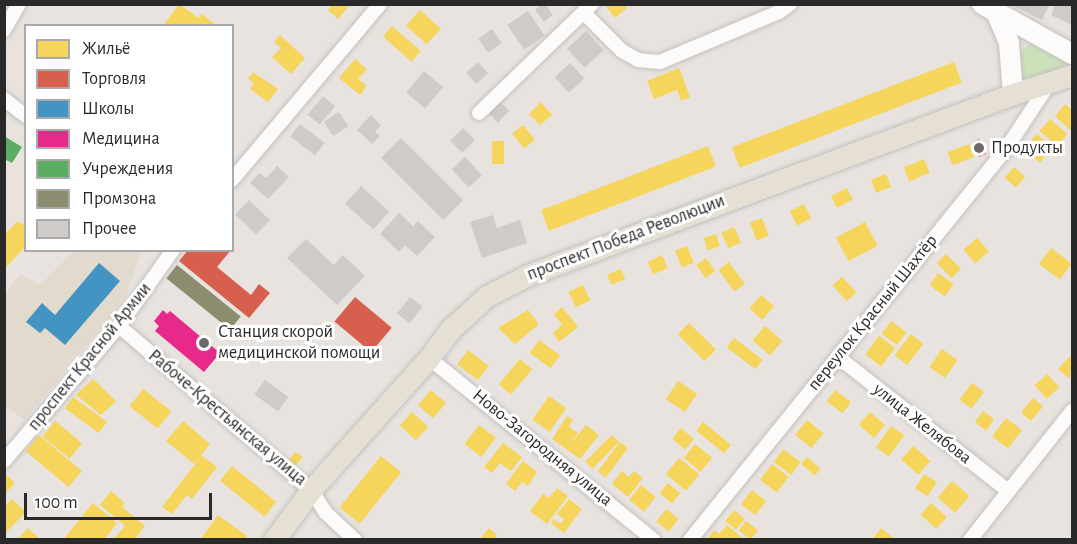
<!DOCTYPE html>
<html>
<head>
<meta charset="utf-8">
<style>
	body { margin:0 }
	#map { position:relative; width:1077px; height:544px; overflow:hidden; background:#e8e3de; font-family:"Alegreya Sans",sans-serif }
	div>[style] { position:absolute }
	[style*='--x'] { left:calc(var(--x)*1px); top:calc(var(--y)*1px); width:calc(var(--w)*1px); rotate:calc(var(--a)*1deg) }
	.education>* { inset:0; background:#e2dacd }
	.green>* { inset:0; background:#cce1b9 }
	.homes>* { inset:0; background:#f6d55c; transform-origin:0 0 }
	.shops>* { inset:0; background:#d6604d; transform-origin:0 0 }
	.schools>* { inset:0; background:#4393c3 }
	.health>* { inset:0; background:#e7298a }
	.public>* { inset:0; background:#5aae61 }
	.industry>* { inset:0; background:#8c8c6e; transform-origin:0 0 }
	.building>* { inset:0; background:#cecbc8; transform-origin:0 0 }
	.roads { filter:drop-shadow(0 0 2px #c2c0c0) drop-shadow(0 0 2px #c2c0c0) }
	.street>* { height:14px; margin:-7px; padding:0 7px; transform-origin:7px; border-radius:7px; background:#fcfbfa }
	.secondary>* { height:20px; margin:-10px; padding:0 10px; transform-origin:10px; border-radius:10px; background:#fcfbfa }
	.primary>* { height:21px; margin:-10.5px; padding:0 10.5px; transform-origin:10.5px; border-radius:10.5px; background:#e5e0d3 }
	.dots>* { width:16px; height:16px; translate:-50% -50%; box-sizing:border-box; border:3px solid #fff; border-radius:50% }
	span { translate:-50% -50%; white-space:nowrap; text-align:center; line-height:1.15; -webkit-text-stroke:6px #fff; paint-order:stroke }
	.poi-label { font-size:18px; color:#292929 }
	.left { translate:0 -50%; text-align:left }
	.street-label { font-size:18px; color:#292929 }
	.frame { position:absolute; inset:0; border:6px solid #292929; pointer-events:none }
	.legend { position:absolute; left:24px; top:24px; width:210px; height:228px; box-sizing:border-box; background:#fff; border:2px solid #a9a9a9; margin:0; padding:8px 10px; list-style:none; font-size:18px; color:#292929 }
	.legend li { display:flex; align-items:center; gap:12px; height:30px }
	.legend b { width:30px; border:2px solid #a9a9a9 }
	.scale { position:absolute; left:24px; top:493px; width:188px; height:27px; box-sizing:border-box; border:3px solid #292929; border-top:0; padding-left:8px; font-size:18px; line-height:21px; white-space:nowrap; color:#292929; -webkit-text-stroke:4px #fff; paint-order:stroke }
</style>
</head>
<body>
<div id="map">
	<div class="education">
		<div style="clip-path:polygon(74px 251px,141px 251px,124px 302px,24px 420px,5px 405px,4px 295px,21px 274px,40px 285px)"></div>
	</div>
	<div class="green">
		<div style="clip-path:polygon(1038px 44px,1063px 55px,1067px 65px,1025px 83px,1018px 73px,1018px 55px,1028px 45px)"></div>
	</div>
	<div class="homes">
		<div style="clip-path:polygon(179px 4px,199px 18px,202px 14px,217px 26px,163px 26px)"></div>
		<div style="clip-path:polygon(332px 4px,347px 4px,349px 6px,338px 19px,328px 10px)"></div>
		<div style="clip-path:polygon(604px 4px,625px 4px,627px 8px,615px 18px)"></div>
		<div style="left:420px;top:10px;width:28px;height:21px;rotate:42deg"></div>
		<div style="left:392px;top:26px;width:38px;height:14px;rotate:41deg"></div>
		<div style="clip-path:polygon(280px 35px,305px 58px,291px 74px,272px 57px,281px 48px,274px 42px)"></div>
		<div style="clip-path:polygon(355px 59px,367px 69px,358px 79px,367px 86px,360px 95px,339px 78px)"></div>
		<div style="left:954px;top:62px;width:22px;height:238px;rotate:69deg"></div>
		<div style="clip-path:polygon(679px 68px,690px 97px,681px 101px,677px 90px,654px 99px,647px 81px)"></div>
		<div style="clip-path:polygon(253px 72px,278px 89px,268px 102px,250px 89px,254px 83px,248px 79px)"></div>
		<div style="clip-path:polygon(541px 102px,552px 115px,540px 125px,529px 114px)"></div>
		<div style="clip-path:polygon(1065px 104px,1072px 110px,1072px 132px,1055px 116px)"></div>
		<div style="left:1050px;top:119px;width:23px;height:16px;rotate:41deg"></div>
		<div style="left:523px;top:125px;width:19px;height:14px;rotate:51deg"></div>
		<div style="left:1037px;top:134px;width:21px;height:20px;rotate:41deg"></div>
		<div style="left:492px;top:141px;width:12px;height:23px"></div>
		<div style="left:969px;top:144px;width:14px;height:23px;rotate:69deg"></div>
		<div style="left:708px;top:146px;width:22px;height:179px;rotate:69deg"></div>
		<div style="left:924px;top:159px;width:15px;height:22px;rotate:67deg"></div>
		<div style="left:1014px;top:167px;width:15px;height:14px;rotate:42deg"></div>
		<div style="left:886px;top:174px;width:14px;height:16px;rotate:69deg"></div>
		<div style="left:847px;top:188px;width:13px;height:18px;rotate:63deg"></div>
		<div style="left:804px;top:204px;width:16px;height:16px;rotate:63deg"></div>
		<div style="left:762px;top:218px;width:19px;height:13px;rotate:69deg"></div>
		<div style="clip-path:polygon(18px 221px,26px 227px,26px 246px,4px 269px,4px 235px)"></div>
		<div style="left:865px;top:222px;width:27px;height:33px;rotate:62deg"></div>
		<div style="left:734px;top:227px;width:17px;height:14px;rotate:66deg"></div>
		<div style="left:716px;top:234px;width:13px;height:13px;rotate:72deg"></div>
		<div style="left:977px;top:238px;width:18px;height:18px;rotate:49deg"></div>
		<div style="left:687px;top:246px;width:18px;height:13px;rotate:68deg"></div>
		<div style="left:1051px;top:248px;width:26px;height:20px;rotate:37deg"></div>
		<div style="left:946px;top:254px;width:21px;height:13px;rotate:45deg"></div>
		<div style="left:662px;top:255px;width:14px;height:16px;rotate:65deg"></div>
		<div style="left:706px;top:258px;width:16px;height:12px;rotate:55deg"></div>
		<div style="left:729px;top:262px;width:27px;height:13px;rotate:54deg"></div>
		<div style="left:621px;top:269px;width:11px;height:15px;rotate:68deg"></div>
		<div style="left:938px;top:273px;width:19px;height:15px;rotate:35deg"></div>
		<div style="left:842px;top:277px;width:21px;height:13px;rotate:47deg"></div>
		<div style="left:583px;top:285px;width:17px;height:16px;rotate:65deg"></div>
		<div style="left:761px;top:295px;width:17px;height:18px;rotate:40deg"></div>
		<div style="clip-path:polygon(562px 307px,578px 327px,559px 342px,553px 333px,562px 325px,554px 314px)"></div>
		<div style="clip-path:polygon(528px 310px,539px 324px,515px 344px,498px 328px)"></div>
		<div style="left:891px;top:321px;width:19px;height:16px;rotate:36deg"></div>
		<div style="left:689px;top:323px;width:38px;height:16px;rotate:45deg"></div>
		<div style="left:765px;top:326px;width:23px;height:19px;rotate:41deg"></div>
		<div style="left:911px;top:334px;width:16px;height:27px;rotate:38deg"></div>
		<div style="left:879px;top:336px;width:20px;height:23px;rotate:37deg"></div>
		<div style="left:734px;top:338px;width:36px;height:12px;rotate:37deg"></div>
		<div style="left:539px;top:340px;width:26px;height:16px;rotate:36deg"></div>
		<div style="left:942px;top:349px;width:19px;height:22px;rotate:35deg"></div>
		<div style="left:468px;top:350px;width:26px;height:18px;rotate:37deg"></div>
		<div style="clip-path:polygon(1070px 356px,1072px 358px,1070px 379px,1058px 369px)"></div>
		<div style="left:520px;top:359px;width:16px;height:33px;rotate:40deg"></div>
		<div style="left:1047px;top:374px;width:18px;height:17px;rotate:47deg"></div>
		<div style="clip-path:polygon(93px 379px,116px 401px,101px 415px,76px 395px)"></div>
		<div style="left:678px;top:381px;width:23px;height:22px;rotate:34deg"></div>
		<div style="left:972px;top:383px;width:15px;height:21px;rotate:37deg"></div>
		<div style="left:143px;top:389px;width:36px;height:22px;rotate:38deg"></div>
		<div style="left:431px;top:390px;width:20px;height:20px;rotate:41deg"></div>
		<div style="left:835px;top:390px;width:20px;height:14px;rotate:37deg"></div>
		<div style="left:549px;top:396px;width:21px;height:29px;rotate:35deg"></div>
		<div style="left:73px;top:397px;width:42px;height:14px;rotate:36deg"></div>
		<div style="left:1033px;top:398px;width:13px;height:19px;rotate:39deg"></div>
		<div style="left:983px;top:411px;width:14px;height:14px;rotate:36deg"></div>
		<div style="left:412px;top:412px;width:22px;height:18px;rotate:43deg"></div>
		<div style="left:870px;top:412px;width:20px;height:17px;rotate:41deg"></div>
		<div style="clip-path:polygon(567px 416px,573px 420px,569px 427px,578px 433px,569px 446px,586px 425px,599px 435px,580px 459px,552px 439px)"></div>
		<div style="left:1006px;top:418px;width:20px;height:23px;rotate:37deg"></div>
		<div style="left:807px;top:420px;width:21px;height:19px;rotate:39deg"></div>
		<div style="left:55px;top:421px;width:35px;height:20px;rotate:39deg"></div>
		<div style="clip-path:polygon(183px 421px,210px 444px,201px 455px,217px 467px,192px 499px,187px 495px,172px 514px,162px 507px,199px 459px,194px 464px,166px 441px)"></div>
		<div style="left:703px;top:422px;width:36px;height:11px;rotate:39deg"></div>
		<div style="left:479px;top:425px;width:21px;height:24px;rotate:37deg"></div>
		<div style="left:891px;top:426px;width:16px;height:26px;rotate:35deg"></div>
		<div style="left:681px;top:428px;width:17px;height:14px;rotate:40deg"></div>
		<div style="left:39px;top:435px;width:56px;height:21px;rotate:40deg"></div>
		<div style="left:612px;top:435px;width:10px;height:38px;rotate:45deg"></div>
		<div style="left:620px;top:442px;width:10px;height:37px;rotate:37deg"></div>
		<div style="clip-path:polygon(503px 443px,522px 457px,511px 471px,500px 463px,492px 473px,484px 467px)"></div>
		<div style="left:695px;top:444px;width:22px;height:18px;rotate:39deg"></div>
		<div style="left:913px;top:446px;width:23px;height:18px;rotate:41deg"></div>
		<div style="left:783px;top:449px;width:22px;height:16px;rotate:36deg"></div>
		<div style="clip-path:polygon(295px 452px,303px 457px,295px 466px,288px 461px)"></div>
		<div style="left:381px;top:456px;width:26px;height:66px;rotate:39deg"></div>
		<div style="left:807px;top:457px;width:18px;height:9px;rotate:41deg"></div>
		<div style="left:679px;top:458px;width:26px;height:21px;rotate:39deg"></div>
		<div style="clip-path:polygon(523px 461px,537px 472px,528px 486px,522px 482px,515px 491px,506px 484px)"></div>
		<div style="left:772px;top:464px;width:21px;height:20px;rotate:37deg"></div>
		<div style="left:232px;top:466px;width:57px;height:19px;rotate:39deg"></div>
		<div style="clip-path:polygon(622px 471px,629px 477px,634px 471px,643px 478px,628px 497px,612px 484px)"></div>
		<div style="left:924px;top:474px;width:15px;height:17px;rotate:32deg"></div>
		<div style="clip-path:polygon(7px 475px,15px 483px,4px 494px,4px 477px)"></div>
		<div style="left:952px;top:481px;width:23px;height:22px;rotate:41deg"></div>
		<div style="left:668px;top:483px;width:16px;height:13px;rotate:40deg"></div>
		<div style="left:641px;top:485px;width:19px;height:19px;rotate:39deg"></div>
		<div style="clip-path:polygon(557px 488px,568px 496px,547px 524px,530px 511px,543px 494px,549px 498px)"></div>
		<div style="left:752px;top:490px;width:18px;height:18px;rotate:38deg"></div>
		<div style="clip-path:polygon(111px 491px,125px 503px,122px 507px,145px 526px,134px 540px,113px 540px,125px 526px,100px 505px)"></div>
		<div style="clip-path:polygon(12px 499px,26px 512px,4px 534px,4px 507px)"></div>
		<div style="clip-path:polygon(569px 499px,582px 509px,564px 533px,551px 523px,554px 519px,560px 524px,564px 519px,557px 514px)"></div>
		<div style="clip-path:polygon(93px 503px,117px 523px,104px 540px,63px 540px)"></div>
		<div style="left:931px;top:503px;width:21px;height:16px;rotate:41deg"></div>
		<div style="left:666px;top:509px;width:16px;height:16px;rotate:38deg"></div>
		<div style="left:734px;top:510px;width:14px;height:14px;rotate:39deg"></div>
		<div style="clip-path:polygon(218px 515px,247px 536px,245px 540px,200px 540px)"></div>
		<div style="left:746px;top:521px;width:15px;height:12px;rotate:37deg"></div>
		<div style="clip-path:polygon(727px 525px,745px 540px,707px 540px,714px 530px,719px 534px)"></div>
		<div style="clip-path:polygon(28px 528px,41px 540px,17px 540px)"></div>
		<div style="clip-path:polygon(489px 528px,497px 535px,494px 540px,479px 540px)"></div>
		<div style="clip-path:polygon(881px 528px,896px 540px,872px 540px)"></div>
	</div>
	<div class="shops">
		<div style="clip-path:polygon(979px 139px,986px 154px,979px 157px,973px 142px)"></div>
		<div style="clip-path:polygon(188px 250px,231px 250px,217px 267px,251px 295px,259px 284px,270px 293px,249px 318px,179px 261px)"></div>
		<div style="left:355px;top:297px;width:48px;height:32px;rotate:40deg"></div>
	</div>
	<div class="schools">
		<div style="clip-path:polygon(99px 263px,120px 281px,65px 345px,45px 328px,40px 333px,26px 322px,42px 303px,55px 315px)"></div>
	</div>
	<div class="health">
		<div style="clip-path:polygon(163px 310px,167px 314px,170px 311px,220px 353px,204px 372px,155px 331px,159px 326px,154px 321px)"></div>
	</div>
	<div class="public">
		<div style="clip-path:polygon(4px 136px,22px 147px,12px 163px,4px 159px)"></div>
	</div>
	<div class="industry">
		<div style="left:177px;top:265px;width:82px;height:17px;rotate:39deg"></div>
	</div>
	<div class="building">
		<div style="clip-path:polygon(542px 4px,545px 4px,553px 15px,544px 22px,535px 10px)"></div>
		<div style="clip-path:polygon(1010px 4px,1050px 4px,1042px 20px)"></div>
		<div style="clip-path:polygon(1056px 4px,1072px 4px,1072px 25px,1051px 15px)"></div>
		<div style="left:528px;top:11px;width:30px;height:25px;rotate:56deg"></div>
		<div style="left:492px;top:29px;width:17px;height:17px;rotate:54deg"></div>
		<div style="left:586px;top:31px;width:26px;height:26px;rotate:47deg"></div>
		<div style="left:478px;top:62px;width:15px;height:16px;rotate:48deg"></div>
		<div style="left:570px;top:63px;width:21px;height:21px;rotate:47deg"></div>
		<div style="left:424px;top:71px;width:25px;height:28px;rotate:40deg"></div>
		<div style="left:323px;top:96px;width:16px;height:24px;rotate:40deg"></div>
		<div style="left:498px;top:100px;width:16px;height:16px;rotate:45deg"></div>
		<div style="left:339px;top:112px;width:17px;height:18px;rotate:57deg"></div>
		<div style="clip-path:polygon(371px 115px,381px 125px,375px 132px,380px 136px,372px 144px,357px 130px)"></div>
		<div style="left:300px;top:124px;width:31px;height:16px;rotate:37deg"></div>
		<div style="left:463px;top:128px;width:17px;height:18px;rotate:45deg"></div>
		<div style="left:401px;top:138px;width:88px;height:28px;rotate:45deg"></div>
		<div style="left:465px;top:157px;width:25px;height:18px;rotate:47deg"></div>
		<div style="clip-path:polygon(277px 166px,289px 177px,268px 199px,250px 183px,259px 173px,266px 178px)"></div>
		<div style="left:361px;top:186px;width:38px;height:24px;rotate:42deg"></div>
		<div style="left:249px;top:200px;width:29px;height:20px;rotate:44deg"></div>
		<div style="clip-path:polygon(399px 213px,413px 226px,418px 221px,435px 237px,417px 256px,405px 245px,399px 252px,380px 234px)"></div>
		<div style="clip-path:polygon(493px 215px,497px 228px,520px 220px,527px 243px,482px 258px,470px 222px)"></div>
		<div style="clip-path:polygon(306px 239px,334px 265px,343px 255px,365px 276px,337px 305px,287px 258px)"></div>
		<div style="left:410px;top:297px;width:16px;height:21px;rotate:38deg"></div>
		<div style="left:265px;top:380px;width:29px;height:18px;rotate:36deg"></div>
	</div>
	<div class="roads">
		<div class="street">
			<div style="--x:585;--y:14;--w:52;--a:45"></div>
			<div style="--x:622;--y:51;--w:18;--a:29"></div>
			<div style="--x:638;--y:60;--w:22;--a:5"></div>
			<div style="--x:660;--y:62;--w:129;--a:-22.8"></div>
			<div style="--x:779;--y:12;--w:14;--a:-36"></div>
			<div style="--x:4;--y:30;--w:30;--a:-60"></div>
			<div style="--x:4;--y:99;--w:28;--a:38"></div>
			<div style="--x:479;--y:113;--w:157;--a:-44"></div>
			<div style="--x:232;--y:180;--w:230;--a:-49.9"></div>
			<div style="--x:119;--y:326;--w:253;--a:40.5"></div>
			<div style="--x:311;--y:490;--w:27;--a:57"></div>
			<div style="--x:326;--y:513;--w:40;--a:43"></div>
			<div style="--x:838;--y:357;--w:216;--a:38.2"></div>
			<div style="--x:429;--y:358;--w:289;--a:39"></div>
			<div style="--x:4;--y:461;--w:177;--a:-49.6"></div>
			<div style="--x:119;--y:326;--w:93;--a:-54.6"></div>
			<div style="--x:690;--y:540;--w:503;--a:-51.06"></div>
			<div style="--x:1006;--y:149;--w:80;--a:-56.7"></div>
			<div style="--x:970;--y:540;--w:164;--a:-51.7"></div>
		</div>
		<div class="secondary">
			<div style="--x:982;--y:4;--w:103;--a:29.1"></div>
			<div style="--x:996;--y:12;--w:34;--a:67"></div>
			<div style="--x:1009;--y:43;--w:51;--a:85.5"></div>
		</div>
		<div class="primary">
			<div style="--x:274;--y:540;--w:62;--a:-53.5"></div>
			<div style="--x:311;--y:490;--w:177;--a:-48.2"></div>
			<div style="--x:429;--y:358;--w:38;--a:-53"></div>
			<div style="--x:452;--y:328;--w:47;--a:-42.4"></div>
			<div style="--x:487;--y:296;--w:46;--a:-27.1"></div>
			<div style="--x:528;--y:275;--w:518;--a:-20.47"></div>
			<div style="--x:1013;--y:94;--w:62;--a:-17.9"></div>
		</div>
	</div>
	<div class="dots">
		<div style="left:979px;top:148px;background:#6c6a68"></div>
		<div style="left:204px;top:343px;background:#6c6a68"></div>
	</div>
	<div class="poi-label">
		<span class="left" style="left:991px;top:148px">Продукты</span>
		<span class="left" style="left:218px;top:343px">Станция скорой<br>медицинской помощи</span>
	</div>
	<div class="street-label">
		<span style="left:626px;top:238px;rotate:-21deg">проспект Победа Революции</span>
		<span style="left:873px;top:313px;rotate:-51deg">переулок Красный Шахтёр</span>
		<span style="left:90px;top:357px;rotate:-51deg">проспект Красной Армии</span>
		<span style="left:227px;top:418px;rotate:40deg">Рабоче-Крестьянская улица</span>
		<span style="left:922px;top:424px;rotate:38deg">улица Желябова</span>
		<span style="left:542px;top:448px;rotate:39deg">Ново-Загородняя улица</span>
	</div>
	<div class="frame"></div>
	<ul class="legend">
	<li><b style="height:16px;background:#f6d55c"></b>Жильё</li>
	<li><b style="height:16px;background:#d6604d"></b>Торговля</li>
	<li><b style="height:16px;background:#4393c3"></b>Школы</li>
	<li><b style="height:16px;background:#e7298a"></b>Медицина</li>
	<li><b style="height:16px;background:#5aae61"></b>Учреждения</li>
	<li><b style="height:16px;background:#8c8c6e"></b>Промзона</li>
	<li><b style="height:16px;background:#cecbc8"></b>Прочее</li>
	</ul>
	<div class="scale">100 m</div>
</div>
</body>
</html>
